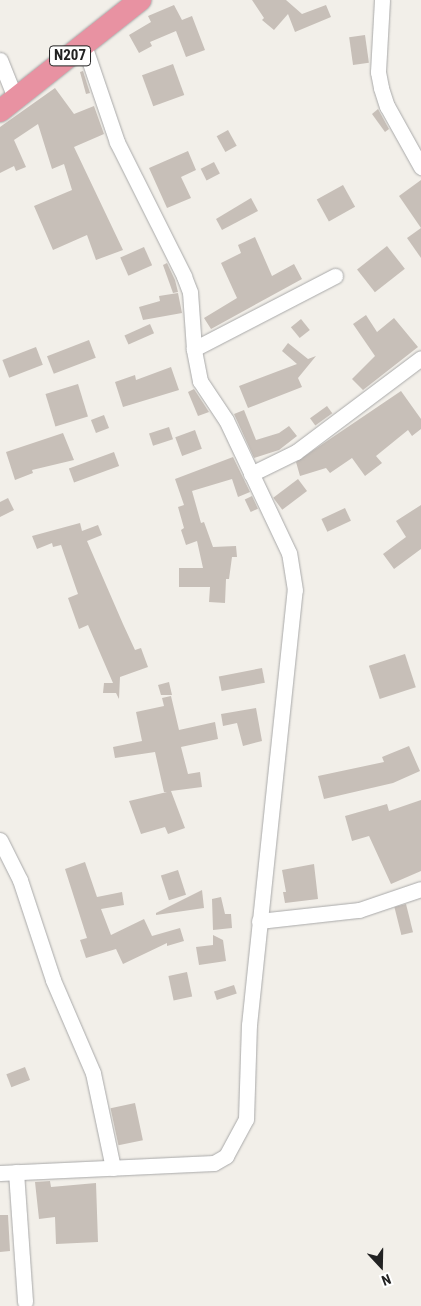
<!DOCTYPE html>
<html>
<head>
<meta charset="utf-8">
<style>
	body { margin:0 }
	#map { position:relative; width:421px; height:1306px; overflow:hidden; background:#f2efe9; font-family:"Roboto Condensed",sans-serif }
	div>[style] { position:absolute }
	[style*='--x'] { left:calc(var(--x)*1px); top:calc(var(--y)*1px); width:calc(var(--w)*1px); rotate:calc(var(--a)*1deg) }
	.building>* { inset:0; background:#c7bfb8; transform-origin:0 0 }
	.roads { filter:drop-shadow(0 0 1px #a9a9a9) drop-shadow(0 0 1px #a9a9a9) }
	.minor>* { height:15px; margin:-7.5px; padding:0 7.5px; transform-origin:7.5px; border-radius:7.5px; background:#fff }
	.highway>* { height:22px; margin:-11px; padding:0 11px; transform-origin:11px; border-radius:11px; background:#e892a2 }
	span { translate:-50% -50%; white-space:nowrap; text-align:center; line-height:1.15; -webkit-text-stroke:5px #fff; paint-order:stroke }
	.shield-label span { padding:1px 4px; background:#fff; border:1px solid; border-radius:4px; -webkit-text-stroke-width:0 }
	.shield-label { font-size:15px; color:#222; font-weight:700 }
	.north { position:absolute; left:356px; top:1241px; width:50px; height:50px; -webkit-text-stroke:4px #fff; paint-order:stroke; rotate:159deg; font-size:14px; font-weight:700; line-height:20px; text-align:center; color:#222 }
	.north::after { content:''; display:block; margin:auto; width:18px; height:22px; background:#222; clip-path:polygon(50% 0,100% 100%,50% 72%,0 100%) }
</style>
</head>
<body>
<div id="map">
	<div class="building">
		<div style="clip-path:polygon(252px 0,286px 0,302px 14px,326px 5px,331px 17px,295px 32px,288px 14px,274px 30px,262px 20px,264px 18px)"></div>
		<div style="clip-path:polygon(174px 5px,182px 20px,192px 16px,205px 50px,186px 57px,176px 31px,150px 42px,152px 46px,139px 53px,129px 35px,151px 22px,148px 16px)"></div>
		<div style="left:365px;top:35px;width:28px;height:16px;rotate:82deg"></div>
		<div style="left:173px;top:64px;width:33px;height:33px;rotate:70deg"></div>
		<div style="clip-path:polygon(83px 71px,90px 93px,86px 94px,80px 72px)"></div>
		<div style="clip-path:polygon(55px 88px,74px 114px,94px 106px,104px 134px,74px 147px,123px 250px,96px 260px,87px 235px,53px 250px,34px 206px,72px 190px,64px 164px,52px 169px,38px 124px,14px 140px,26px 167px,16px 171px,14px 166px,0 173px,0 127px)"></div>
		<div style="clip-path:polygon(378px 109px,389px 129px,385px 132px,372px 114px)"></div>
		<div style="left:228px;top:130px;width:18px;height:13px;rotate:61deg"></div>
		<div style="clip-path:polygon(188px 151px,196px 170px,181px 177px,191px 198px,167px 208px,149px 168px)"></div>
		<div style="left:214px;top:162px;width:13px;height:15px;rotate:63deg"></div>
		<div style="clip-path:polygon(421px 180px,421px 228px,399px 196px)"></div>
		<div style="left:343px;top:185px;width:25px;height:30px;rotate:61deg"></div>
		<div style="clip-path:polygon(251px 198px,258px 211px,222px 230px,216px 219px)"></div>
		<div style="clip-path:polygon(421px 228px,421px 258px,407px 238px)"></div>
		<div style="clip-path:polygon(255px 237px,272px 276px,294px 264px,302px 279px,211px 329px,204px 318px,237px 298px,221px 263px,241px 253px,238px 245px)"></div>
		<div style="left:387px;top:246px;width:29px;height:38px;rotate:52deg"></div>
		<div style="left:144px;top:247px;width:20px;height:26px;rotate:66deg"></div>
		<div style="clip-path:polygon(167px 263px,175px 280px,178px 292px,173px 293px,163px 265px)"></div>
		<div style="clip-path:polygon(178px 293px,182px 313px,143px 320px,139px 307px,160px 301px,159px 296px)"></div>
		<div style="clip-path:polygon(366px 315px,377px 332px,394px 318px,418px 347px,363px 390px,352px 379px,375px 356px,353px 324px)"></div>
		<div style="left:301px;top:319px;width:14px;height:13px;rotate:51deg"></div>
		<div style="left:150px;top:324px;width:10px;height:28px;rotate:66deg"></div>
		<div style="left:89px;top:340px;width:19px;height:45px;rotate:69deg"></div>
		<div style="clip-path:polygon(288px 343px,308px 359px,316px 356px,298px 378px,302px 387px,248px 408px,239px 386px,297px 364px,282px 351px)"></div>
		<div style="left:36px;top:347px;width:19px;height:36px;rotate:69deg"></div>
		<div style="clip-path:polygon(171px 367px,179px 390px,123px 407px,115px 382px,135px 375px,136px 380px)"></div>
		<div style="left:78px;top:384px;width:34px;height:34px;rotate:73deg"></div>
		<div style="clip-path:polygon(194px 389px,209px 412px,198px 416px,188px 392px)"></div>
		<div style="clip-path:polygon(401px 391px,421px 419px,421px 429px,412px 436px,408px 430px,376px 456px,382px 463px,365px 476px,352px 458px,330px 473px,326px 468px,300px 476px,296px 462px)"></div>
		<div style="left:327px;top:406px;width:9px;height:21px;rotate:54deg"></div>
		<div style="clip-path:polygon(244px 410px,256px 440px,279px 433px,289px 426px,297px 436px,279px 450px,254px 458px,234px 414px)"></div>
		<div style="left:104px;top:415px;width:14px;height:14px;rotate:69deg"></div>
		<div style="left:169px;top:427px;width:13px;height:21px;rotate:72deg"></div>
		<div style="left:195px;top:430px;width:20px;height:21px;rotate:70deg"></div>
		<div style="clip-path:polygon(63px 433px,74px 460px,32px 470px,33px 473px,15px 480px,6px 452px)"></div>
		<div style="left:114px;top:452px;width:15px;height:48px;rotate:70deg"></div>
		<div style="clip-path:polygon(233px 457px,250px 492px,238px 497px,232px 479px,192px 491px,201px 523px,204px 522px,213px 547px,236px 546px,237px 557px,232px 557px,229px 579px,226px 579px,225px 603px,209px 602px,210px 587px,179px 587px,179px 568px,203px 568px,197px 541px,186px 545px,181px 530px,184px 528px,178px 507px,184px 505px,175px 479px)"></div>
		<div style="left:298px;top:479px;width:15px;height:31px;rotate:53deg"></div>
		<div style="left:252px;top:496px;width:14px;height:8px;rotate:65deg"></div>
		<div style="clip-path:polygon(8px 498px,14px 510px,0 517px,0 502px)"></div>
		<div style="clip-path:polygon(421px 505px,421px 549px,394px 569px,383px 554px,406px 537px,396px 521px)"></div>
		<div style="left:345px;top:508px;width:14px;height:26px;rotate:65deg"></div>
		<div style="clip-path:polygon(80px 523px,82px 531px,98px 525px,102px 535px,87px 541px,123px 624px,135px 650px,141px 648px,148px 667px,120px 677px,119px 699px,116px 693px,103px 693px,104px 683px,113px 683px,88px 625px,79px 629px,68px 598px,78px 594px,61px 545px,53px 547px,52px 543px,37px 549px,32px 536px)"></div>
		<div style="left:405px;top:654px;width:35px;height:38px;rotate:72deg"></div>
		<div style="left:262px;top:668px;width:15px;height:44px;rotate:79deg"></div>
		<div style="clip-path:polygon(169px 682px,172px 695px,161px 695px,158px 685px)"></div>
		<div style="clip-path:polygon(171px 696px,179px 730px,215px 722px,218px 739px,181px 747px,188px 774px,200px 772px,202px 787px,171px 791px,185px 828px,168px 834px,165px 827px,141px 834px,129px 801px,167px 792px,164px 792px,155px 752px,115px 758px,113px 747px,142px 741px,136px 712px,164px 706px,162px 698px)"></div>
		<div style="clip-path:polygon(256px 708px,262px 741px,243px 746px,237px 723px,223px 726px,221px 714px)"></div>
		<div style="clip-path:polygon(409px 746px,420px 771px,393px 783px,324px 799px,318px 776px,384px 762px,382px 757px)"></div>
		<div style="clip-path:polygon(421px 800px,421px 871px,391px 884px,369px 836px,352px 841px,345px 816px,387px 804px,389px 811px)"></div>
		<div style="clip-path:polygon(85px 862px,97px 897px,122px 892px,124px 905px,101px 909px,111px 935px,144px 919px,152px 936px,180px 928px,184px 941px,167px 946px,167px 943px,123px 964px,116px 949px,86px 958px,80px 940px,87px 938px,65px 869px)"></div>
		<div style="clip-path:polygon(314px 864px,318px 899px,285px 903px,283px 892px,286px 892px,282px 870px)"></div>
		<div style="left:178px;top:870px;width:26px;height:18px;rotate:72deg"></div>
		<div style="clip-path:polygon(202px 890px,204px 908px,156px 915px,156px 913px)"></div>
		<div style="clip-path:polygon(221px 897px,225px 914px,231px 914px,232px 928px,213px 930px,212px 899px)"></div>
		<div style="left:406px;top:904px;width:29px;height:12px;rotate:76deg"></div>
		<div style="clip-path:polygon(213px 935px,223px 940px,226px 961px,199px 965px,196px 947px,213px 945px)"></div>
		<div style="left:187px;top:972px;width:25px;height:19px;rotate:78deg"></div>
		<div style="left:234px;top:985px;width:9px;height:21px;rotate:72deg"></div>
		<div style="left:25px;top:1067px;width:14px;height:20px;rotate:69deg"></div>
		<div style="left:135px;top:1103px;width:38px;height:25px;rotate:78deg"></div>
		<div style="clip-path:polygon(50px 1181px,51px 1187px,96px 1183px,98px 1242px,56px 1244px,55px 1217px,39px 1219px,35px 1182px)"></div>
		<div style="clip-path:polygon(0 1215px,8px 1215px,10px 1251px,0 1252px)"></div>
	</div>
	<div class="roads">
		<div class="minor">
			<div style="--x:382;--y:0;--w:72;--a:93.2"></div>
			<div style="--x:378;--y:72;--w:16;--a:79"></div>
			<div style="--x:381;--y:88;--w:19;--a:72"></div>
			<div style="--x:387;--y:106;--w:70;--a:60.9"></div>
			<div style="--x:0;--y:60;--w:43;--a:68.2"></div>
			<div style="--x:194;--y:349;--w:159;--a:-27.4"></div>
			<div style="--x:251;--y:474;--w:50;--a:-26.1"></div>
			<div style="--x:296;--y:452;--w:156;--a:-36.9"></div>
			<div style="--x:0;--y:840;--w:45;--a:63.4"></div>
			<div style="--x:20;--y:880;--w:105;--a:71.7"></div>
			<div style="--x:53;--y:980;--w:101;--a:66.7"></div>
			<div style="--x:93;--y:1073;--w:97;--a:78.1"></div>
			<div style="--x:259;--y:921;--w:101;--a:-6.3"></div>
			<div style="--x:359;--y:910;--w:65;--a:-18.7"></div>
			<div style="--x:16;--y:1172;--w:130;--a:86"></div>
			<div style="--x:0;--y:1173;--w:214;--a:-2.7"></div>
			<div style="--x:214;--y:1163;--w:14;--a:-30"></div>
			<div style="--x:226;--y:1156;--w:42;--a:-61.6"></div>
			<div style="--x:246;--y:1119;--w:94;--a:-88.2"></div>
			<div style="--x:249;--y:1025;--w:437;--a:-84"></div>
			<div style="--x:295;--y:590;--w:37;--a:-99"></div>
			<div style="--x:289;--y:553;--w:147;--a:-115.3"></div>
			<div style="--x:226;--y:420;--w:47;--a:-123.7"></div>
			<div style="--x:200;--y:381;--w:33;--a:-101"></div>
			<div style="--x:194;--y:349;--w:57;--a:-94"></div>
			<div style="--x:190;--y:292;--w:17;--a:-111"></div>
			<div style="--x:184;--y:276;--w:150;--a:-116.6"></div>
			<div style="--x:117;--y:142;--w:102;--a:-108.8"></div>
		</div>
		<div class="highway">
			<div style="--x:0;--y:111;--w:179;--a:-38.4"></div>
		</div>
	</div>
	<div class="shield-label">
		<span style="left:70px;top:56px">N207</span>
	</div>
	<div class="north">N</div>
</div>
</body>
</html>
